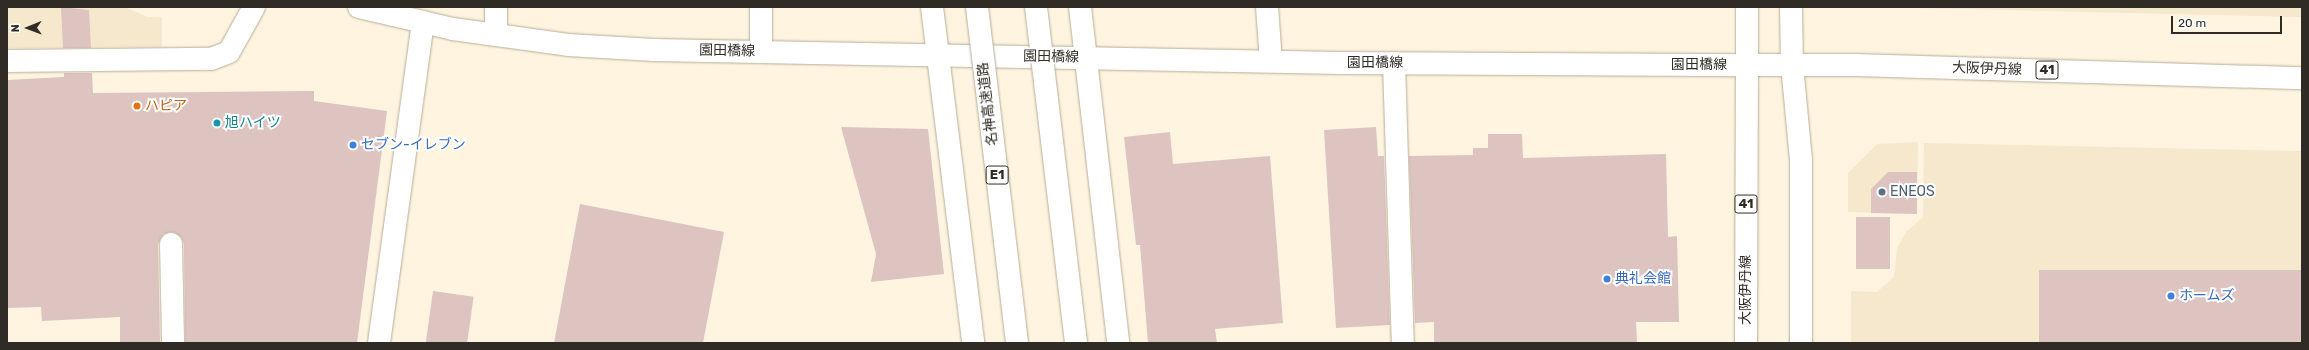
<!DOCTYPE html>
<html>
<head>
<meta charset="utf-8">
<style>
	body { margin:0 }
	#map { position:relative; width:2309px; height:350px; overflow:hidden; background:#fef4df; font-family:Rubik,"Noto Sans JP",sans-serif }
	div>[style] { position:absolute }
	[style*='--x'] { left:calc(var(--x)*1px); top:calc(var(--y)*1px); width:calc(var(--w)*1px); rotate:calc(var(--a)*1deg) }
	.built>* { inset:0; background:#f6e8cd }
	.building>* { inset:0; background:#ddc4c0; transform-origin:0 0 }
	.roads { filter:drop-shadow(0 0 1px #b7ad9a) drop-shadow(0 0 1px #b7ad9a) }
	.minor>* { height:22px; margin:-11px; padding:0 11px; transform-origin:11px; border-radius:11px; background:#fff }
	.tertiary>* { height:22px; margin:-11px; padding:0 11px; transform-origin:11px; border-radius:11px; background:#fff }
	.secondary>* { height:22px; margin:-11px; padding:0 11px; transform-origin:11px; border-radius:11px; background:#fff }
	.primary>* { height:22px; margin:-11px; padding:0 11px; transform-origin:11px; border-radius:11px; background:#fff }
	.bridges { filter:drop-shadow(0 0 1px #b7ad9a) drop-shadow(0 0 1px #b7ad9a) }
	.motorway-bridge>* { height:22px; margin:-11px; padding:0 11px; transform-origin:11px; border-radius:11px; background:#fff }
	.dots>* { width:11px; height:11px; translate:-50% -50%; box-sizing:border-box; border:2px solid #fff; border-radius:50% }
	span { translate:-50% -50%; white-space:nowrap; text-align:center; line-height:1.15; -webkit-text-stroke:4px #fff; paint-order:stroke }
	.shield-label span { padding:1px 3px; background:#fff; border:1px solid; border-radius:3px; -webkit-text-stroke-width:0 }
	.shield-label { font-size:13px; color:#302c25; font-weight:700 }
	.street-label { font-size:14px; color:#302c25 }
	.food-label { font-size:14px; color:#c56008 }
	.left { translate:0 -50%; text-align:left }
	.culture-label { font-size:14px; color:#0d838f }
	.shop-label { font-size:14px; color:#366cbe }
	.service-label { font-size:14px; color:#4e5e75 }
	.frame { position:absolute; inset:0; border:8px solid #302c25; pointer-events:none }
	.north { position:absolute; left:8px; top:8px; width:40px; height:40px; -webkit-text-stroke:3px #fff; paint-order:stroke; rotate:269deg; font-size:11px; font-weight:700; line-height:16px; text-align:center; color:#302c25 }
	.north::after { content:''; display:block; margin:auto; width:14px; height:18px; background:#302c25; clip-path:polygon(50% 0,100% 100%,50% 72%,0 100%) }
	.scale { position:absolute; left:2171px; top:16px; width:111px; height:18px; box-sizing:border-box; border:2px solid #302c25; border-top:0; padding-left:5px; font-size:12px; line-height:14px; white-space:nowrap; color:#302c25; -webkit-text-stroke:3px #fff; paint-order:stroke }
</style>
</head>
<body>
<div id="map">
	<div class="built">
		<div style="clip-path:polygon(7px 7px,124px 7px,148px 17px,162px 17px,162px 47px,7px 48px)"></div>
		<div style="clip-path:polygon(1875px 7px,2302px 7px,2302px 17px)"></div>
		<div style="clip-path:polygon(1918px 142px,1917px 214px,1848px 212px,1848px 173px,1877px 144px)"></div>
		<div style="clip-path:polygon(1924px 143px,2302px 151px,2302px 343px,1851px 343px,1851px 291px,1877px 292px,1894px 277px,1897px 248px,1906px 232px,1923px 217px)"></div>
	</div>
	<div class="building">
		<div style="clip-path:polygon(61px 7px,89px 10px,91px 48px,63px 48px)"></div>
		<div style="clip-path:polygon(64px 73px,92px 73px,93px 93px,314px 91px,314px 101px,387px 111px,357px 343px,185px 343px,184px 244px,181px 237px,171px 232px,164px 234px,158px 244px,160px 343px,120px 343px,120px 317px,42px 321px,41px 307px,7px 308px,7px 80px,64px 77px)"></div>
		<div style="clip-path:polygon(841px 127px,928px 129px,944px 274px,871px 282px,876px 254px)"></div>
		<div style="clip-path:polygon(1376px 127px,1378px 156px,1384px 156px,1390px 325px,1336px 328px,1324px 130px)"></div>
		<div style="clip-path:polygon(1170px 132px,1173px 164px,1270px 156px,1283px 323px,1215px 329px,1217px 343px,1148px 343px,1140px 245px,1136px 245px,1124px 137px)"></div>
		<div style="clip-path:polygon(1488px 134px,1522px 134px,1523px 158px,1666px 154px,1668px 237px,1677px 236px,1679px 322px,1636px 322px,1637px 343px,1434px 343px,1434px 322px,1415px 323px,1409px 156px,1473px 155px,1473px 148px,1488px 148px)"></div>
		<div style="clip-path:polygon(1888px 172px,1917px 172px,1917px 214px,1871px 213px,1871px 189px)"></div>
		<div style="clip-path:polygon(580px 204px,724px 232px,703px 343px,554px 343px)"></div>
		<div style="left:1856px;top:217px;width:34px;height:52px"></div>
		<div style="left:2302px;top:270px;width:73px;height:263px;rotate:90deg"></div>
		<div style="left:433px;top:291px;width:41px;height:52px;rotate:8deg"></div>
	</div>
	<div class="roads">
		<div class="minor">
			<div style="--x:496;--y:7;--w:28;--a:90"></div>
			<div style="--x:761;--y:7;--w:44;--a:90"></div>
			<div style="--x:932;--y:7;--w:338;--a:83"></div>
			<div style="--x:1080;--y:7;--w:338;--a:83.5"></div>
			<div style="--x:1267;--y:7;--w:54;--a:85.8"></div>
			<div style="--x:7;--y:61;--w:204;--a:-0.6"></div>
			<div style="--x:211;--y:59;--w:19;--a:-21"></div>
			<div style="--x:229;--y:52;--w:51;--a:-60.9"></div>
			<div style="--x:1394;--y:63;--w:280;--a:88.2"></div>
			<div style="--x:171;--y:244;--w:99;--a:88.8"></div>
			<div style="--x:379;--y:343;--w:324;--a:-82.2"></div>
		</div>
		<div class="tertiary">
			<div style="--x:359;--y:7;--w:97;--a:13.2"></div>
			<div style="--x:453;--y:29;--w:116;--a:7.9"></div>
			<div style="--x:568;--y:45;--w:86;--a:3.3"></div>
			<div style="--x:654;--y:50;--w:686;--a:1.09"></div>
			<div style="--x:1340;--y:63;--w:407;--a:0.3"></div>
		</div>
		<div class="secondary">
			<div style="--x:1747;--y:7;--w:58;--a:90"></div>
			<div style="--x:1791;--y:7;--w:58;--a:89"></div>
		</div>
		<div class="primary">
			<div style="--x:1792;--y:65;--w:95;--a:84.6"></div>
			<div style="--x:1801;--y:160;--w:183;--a:90"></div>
			<div style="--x:1746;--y:343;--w:278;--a:-89.8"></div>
			<div style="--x:1747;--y:65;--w:108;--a:0"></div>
			<div style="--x:1855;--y:65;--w:447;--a:1.7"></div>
		</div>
	</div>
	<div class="bridges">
		<div class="motorway-bridge">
			<div style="--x:977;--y:7;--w:338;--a:83.2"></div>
			<div style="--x:1036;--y:7;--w:338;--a:83.2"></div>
		</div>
	</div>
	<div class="dots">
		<div style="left:137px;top:106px;background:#e8710a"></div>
		<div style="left:217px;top:123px;background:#0f9aa8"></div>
		<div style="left:353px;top:145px;background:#3f7fe0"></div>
		<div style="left:1882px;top:192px;background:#5c6f8a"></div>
		<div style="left:1607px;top:279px;background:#3f7fe0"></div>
		<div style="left:2171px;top:296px;background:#3f7fe0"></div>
	</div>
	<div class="shield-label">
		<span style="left:2047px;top:70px">41</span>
		<span style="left:997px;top:175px">E1</span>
		<span style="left:1746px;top:204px">41</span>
	</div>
	<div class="street-label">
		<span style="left:727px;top:51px;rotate:1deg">園田橋線</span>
		<span style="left:1051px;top:57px;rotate:1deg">園田橋線</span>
		<span style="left:1375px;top:63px">園田橋線</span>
		<span style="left:1699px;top:65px">園田橋線</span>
		<span style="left:1987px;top:69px;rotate:2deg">大阪伊丹線</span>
		<span style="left:988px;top:104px;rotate:-97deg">名神高速道路</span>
		<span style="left:1746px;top:290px;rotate:-90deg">大阪伊丹線</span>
	</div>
	<div class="food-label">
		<span class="left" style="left:145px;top:106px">ハピア</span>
	</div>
	<div class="culture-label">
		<span class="left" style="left:225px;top:123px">旭ハイツ</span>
	</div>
	<div class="shop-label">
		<span class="left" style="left:361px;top:145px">セブン-イレブン</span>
		<span class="left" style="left:1615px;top:279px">典礼会館</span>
		<span class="left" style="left:2179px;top:296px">ホームズ</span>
	</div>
	<div class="service-label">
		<span class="left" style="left:1890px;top:192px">ENEOS</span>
	</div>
	<div class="frame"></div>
	<div class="north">N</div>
	<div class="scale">20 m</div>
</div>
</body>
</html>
